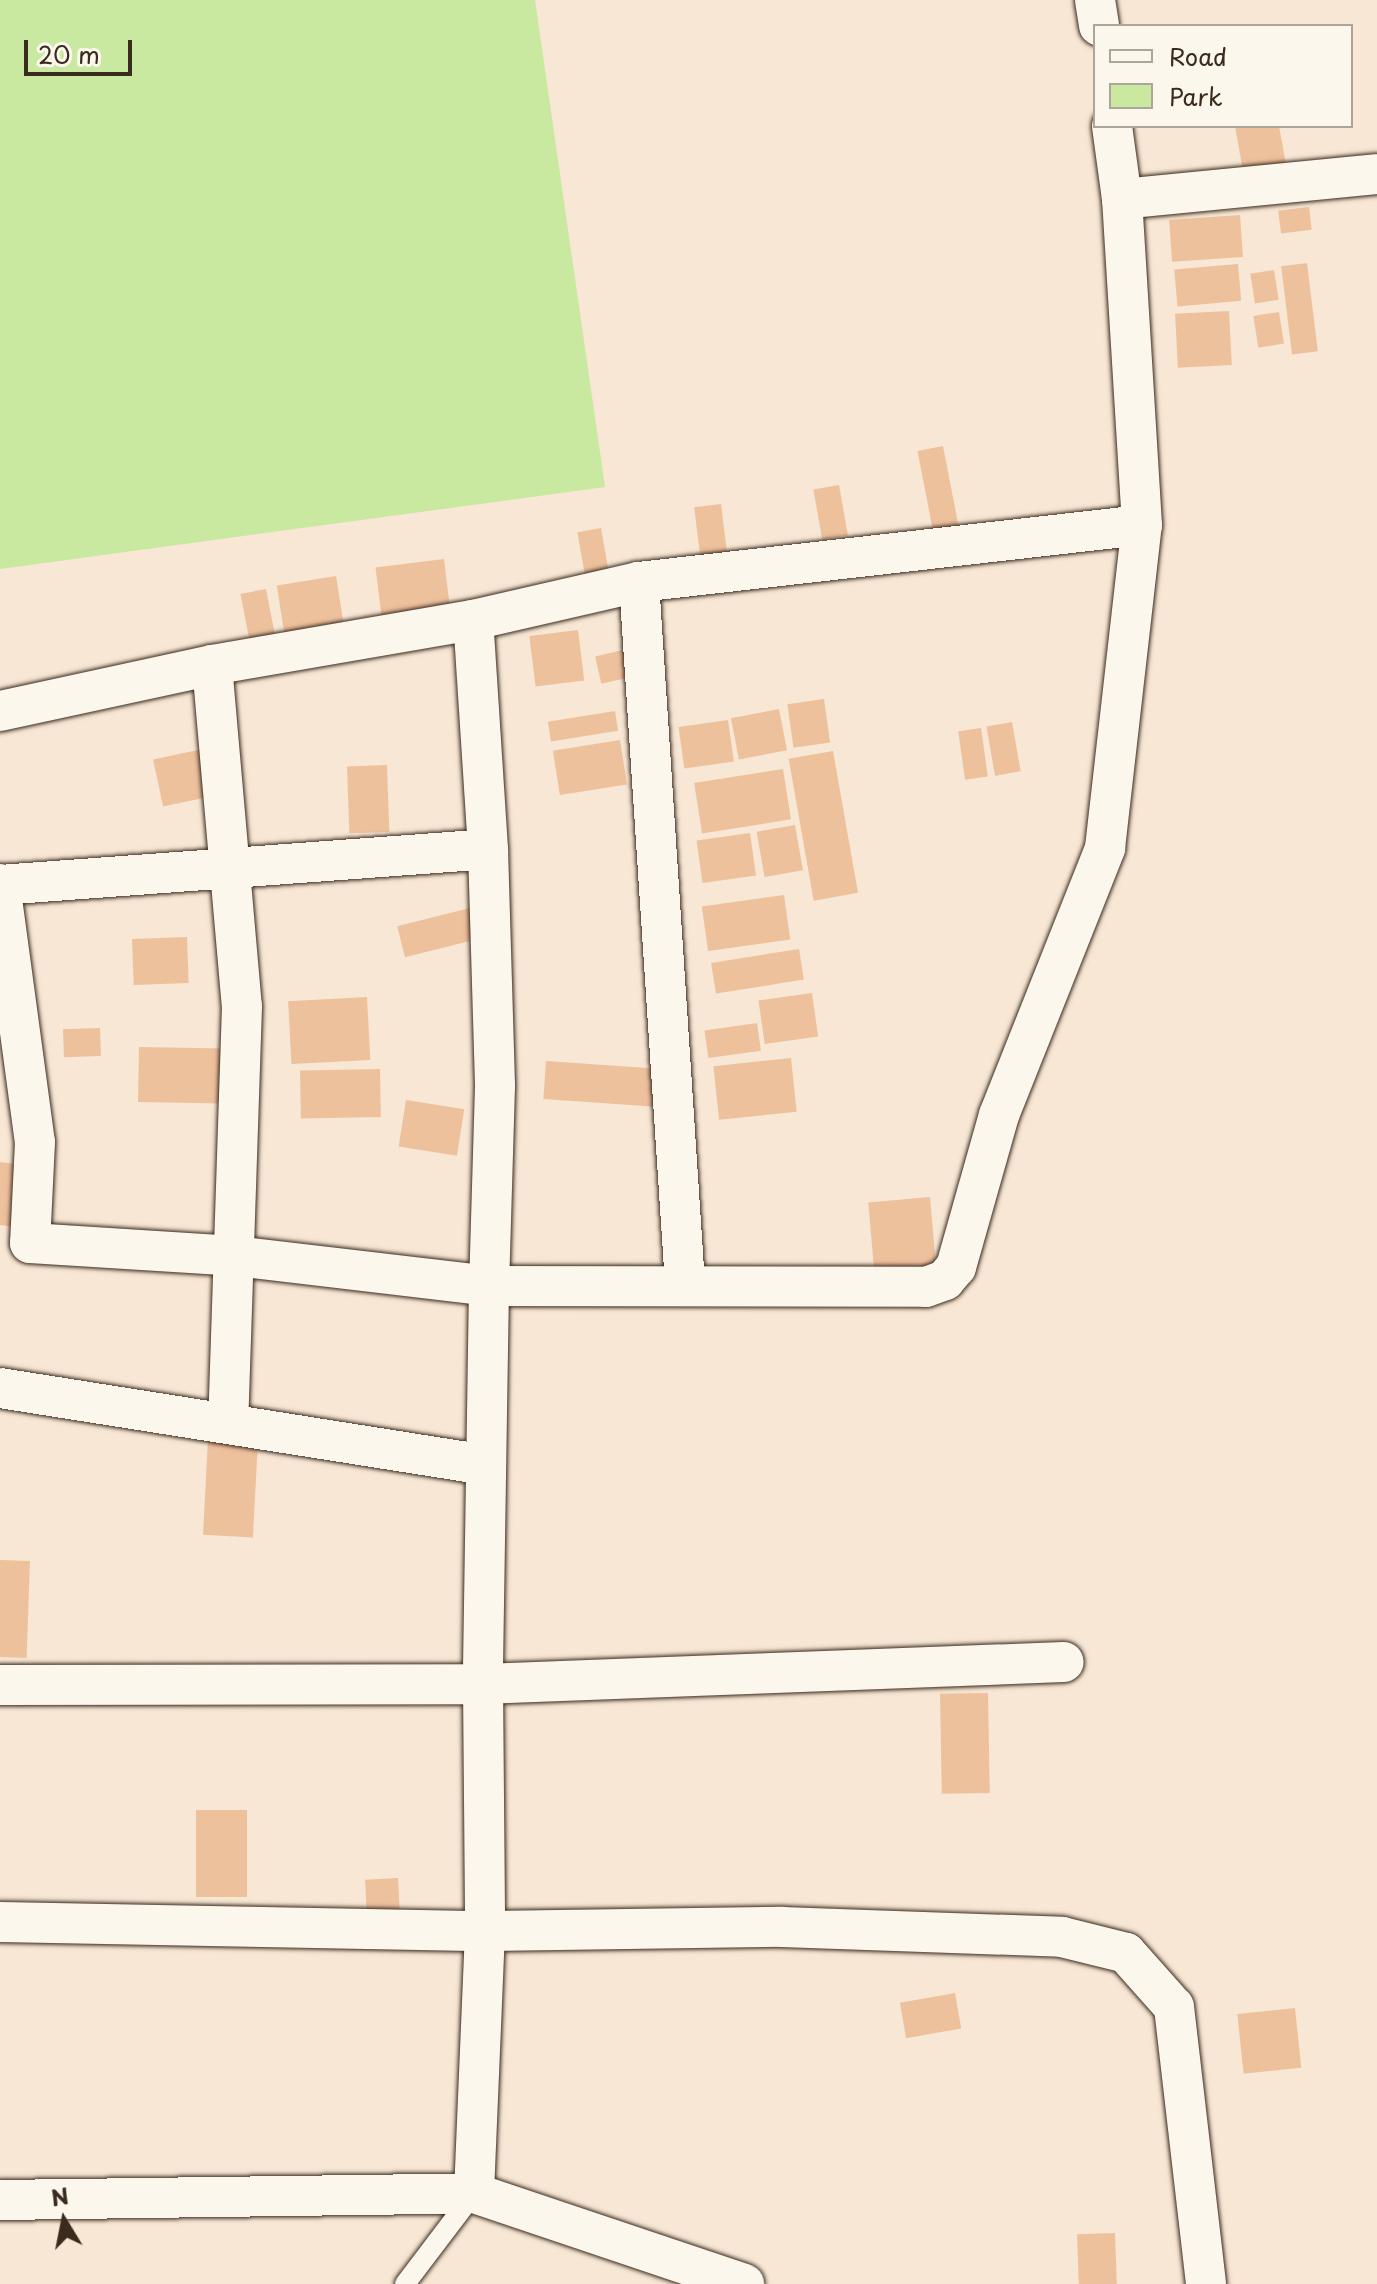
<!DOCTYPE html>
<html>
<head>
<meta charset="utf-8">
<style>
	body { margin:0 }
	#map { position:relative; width:1377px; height:2284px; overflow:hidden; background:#f7e7d4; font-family:"Playpen Sans",sans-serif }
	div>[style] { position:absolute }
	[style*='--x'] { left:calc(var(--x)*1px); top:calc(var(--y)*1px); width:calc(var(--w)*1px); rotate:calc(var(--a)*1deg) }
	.green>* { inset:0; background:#c9e8a0 }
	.building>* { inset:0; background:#eec19d; transform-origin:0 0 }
	.roads { filter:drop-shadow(0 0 2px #3b2a1e) drop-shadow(0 0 2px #3b2a1e) }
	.service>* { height:20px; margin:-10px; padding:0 10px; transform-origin:10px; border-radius:10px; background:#fbf7ec }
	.minor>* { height:40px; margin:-20px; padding:0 20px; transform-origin:20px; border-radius:20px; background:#fbf7ec }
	span { translate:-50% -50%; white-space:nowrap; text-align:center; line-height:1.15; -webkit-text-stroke:8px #fbf7ec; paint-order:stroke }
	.legend { position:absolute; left:1093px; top:24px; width:260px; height:104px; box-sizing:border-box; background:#fbf7ec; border:2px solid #aea59a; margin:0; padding:10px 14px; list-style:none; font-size:24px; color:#3b2a1e }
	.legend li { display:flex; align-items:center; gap:16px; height:40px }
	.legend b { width:40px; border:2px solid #aea59a }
	.north { position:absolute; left:24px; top:2180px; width:80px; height:80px; -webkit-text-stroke:6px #fbf7ec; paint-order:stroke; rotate:350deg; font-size:22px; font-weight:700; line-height:32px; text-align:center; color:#3b2a1e }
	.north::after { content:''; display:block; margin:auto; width:28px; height:36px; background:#3b2a1e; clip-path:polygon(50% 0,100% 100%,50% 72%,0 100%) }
	.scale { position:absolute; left:24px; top:40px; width:108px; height:36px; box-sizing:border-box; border:4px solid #3b2a1e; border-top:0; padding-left:10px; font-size:24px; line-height:28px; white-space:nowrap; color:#3b2a1e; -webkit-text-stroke:6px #fbf7ec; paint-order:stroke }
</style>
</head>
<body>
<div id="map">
	<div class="green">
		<div style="clip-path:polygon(0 0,535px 0,605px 487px,0 569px)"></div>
	</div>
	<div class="building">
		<div style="clip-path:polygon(1235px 126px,1279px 126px,1287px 170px,1244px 177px)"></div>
		<div style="left:1309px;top:207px;width:23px;height:31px;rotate:83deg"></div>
		<div style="left:1240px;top:215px;width:42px;height:71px;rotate:86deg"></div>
		<div style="left:1307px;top:263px;width:89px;height:26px;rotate:83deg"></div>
		<div style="left:1238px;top:264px;width:37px;height:64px;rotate:85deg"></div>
		<div style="left:1274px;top:270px;width:30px;height:24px;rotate:81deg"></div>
		<div style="left:1229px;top:311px;width:54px;height:54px;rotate:87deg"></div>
		<div style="left:1279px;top:312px;width:32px;height:26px;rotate:81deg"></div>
		<div style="left:943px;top:446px;width:86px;height:26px;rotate:79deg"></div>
		<div style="left:839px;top:485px;width:51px;height:26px;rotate:80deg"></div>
		<div style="left:721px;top:504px;width:51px;height:27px;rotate:83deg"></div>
		<div style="left:601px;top:528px;width:52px;height:24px;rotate:80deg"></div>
		<div style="left:444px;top:559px;width:52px;height:69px;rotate:83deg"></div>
		<div style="left:336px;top:576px;width:52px;height:60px;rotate:81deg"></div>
		<div style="left:266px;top:589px;width:51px;height:26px;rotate:79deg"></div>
		<div style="left:578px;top:630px;width:51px;height:49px;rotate:83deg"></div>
		<div style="left:636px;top:647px;width:28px;height:42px;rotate:77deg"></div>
		<div style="left:824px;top:699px;width:44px;height:37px;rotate:82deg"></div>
		<div style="left:779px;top:709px;width:42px;height:49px;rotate:79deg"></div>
		<div style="left:615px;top:711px;width:20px;height:68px;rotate:81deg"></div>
		<div style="left:728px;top:720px;width:42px;height:50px;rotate:82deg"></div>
		<div style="left:1012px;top:722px;width:50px;height:26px;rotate:80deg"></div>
		<div style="left:981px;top:728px;width:49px;height:23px;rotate:82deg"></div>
		<div style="left:620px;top:740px;width:45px;height:68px;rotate:81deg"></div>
		<div style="left:203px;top:749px;width:48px;height:51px;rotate:78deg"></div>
		<div style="left:833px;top:751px;width:144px;height:45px;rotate:80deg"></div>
		<div style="left:387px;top:765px;width:67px;height:40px;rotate:88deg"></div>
		<div style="left:783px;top:769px;width:51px;height:90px;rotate:81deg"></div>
		<div style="left:795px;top:825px;width:46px;height:39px;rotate:80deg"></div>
		<div style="left:750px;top:833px;width:43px;height:54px;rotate:82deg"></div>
		<div style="left:784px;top:895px;width:45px;height:83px;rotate:82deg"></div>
		<div style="left:470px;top:908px;width:32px;height:75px;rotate:76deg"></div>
		<div style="left:187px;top:937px;width:46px;height:55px;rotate:88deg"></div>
		<div style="left:799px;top:949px;width:31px;height:89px;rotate:81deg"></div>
		<div style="left:812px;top:993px;width:44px;height:54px;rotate:82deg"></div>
		<div style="left:367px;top:997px;width:63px;height:79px;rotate:87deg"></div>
		<div style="left:757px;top:1023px;width:28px;height:53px;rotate:82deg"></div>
		<div style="left:100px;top:1028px;width:28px;height:37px;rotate:88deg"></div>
		<div style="left:139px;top:1047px;width:86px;height:55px;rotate:1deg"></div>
		<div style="left:791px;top:1058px;width:54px;height:78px;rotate:84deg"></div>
		<div style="left:546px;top:1061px;width:123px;height:38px;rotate:4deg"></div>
		<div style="left:380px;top:1069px;width:48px;height:80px;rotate:89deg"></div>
		<div style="left:406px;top:1100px;width:59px;height:47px;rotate:9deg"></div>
		<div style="clip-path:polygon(0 1162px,24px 1165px,17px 1227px,0 1225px)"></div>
		<div style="left:930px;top:1197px;width:77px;height:62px;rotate:85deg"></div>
		<div style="left:208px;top:1439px;width:50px;height:96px;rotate:3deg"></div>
		<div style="left:0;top:1560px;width:30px;height:97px;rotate:2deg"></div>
		<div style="left:988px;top:1693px;width:100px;height:48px;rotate:89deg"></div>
		<div style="left:196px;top:1810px;width:51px;height:87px"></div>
		<div style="left:398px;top:1878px;width:38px;height:33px;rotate:87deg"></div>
		<div style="left:955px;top:1993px;width:36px;height:56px;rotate:80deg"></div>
		<div style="left:1295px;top:2008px;width:60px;height:58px;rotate:84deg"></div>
		<div style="left:1115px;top:2233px;width:51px;height:38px;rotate:88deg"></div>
	</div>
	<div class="roads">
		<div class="service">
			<div style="--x:405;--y:2284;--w:114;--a:-52.8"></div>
		</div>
		<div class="minor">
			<div style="--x:1095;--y:0;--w:26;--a:81"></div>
			<div style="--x:1112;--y:126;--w:74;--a:82.2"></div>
			<div style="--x:1122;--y:199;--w:256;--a:-5.6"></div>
			<div style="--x:639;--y:582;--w:704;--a:86.25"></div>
			<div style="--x:212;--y:665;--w:342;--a:85"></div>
			<div style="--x:242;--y:1006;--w:416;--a:91.9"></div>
			<div style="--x:0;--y:711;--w:217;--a:-12.2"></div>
			<div style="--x:212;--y:665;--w:265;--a:-9.8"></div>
			<div style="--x:473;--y:620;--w:170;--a:-12.9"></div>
			<div style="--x:639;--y:582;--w:506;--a:-6.47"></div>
			<div style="--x:488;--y:849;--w:237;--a:88.3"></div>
			<div style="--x:495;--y:1086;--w:200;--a:91.7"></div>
			<div style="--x:489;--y:1286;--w:437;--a:0.1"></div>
			<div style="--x:926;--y:1287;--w:20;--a:-20"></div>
			<div style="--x:945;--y:1280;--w:17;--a:-50"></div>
			<div style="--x:956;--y:1267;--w:158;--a:-74.2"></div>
			<div style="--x:999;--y:1115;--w:287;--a:-68.3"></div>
			<div style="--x:1105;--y:848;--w:325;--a:-83.5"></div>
			<div style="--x:1142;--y:525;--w:327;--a:-93.5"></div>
			<div style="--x:0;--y:884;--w:260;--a:82.3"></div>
			<div style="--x:35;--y:1142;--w:101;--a:92.8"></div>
			<div style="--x:30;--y:1243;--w:205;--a:3.6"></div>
			<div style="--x:235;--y:1256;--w:256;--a:6.7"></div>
			<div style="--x:489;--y:1286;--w:398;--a:90.9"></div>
			<div style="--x:483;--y:1684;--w:247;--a:89.5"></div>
			<div style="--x:485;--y:1931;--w:262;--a:92.4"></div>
			<div style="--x:0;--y:885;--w:489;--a:-4.2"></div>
			<div style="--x:488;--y:849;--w:229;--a:-93.7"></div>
			<div style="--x:0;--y:1388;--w:492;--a:9"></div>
			<div style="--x:0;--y:1685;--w:483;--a:-0.1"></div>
			<div style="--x:483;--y:1684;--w:581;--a:-2.17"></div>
			<div style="--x:0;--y:1922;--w:485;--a:1.1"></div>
			<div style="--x:485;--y:1931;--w:297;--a:-0.8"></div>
			<div style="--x:782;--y:1927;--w:280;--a:2"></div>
			<div style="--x:1062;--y:1937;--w:66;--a:14"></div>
			<div style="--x:1126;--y:1953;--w:72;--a:48.4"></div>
			<div style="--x:1174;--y:2007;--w:279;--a:83.4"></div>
			<div style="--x:0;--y:2200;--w:474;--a:-0.8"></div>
			<div style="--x:474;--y:2193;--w:285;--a:18.6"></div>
		</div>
	</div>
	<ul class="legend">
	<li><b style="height:10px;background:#fbf7ec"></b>Road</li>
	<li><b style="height:22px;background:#c9e8a0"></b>Park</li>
	</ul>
	<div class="north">N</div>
	<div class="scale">20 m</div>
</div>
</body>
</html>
